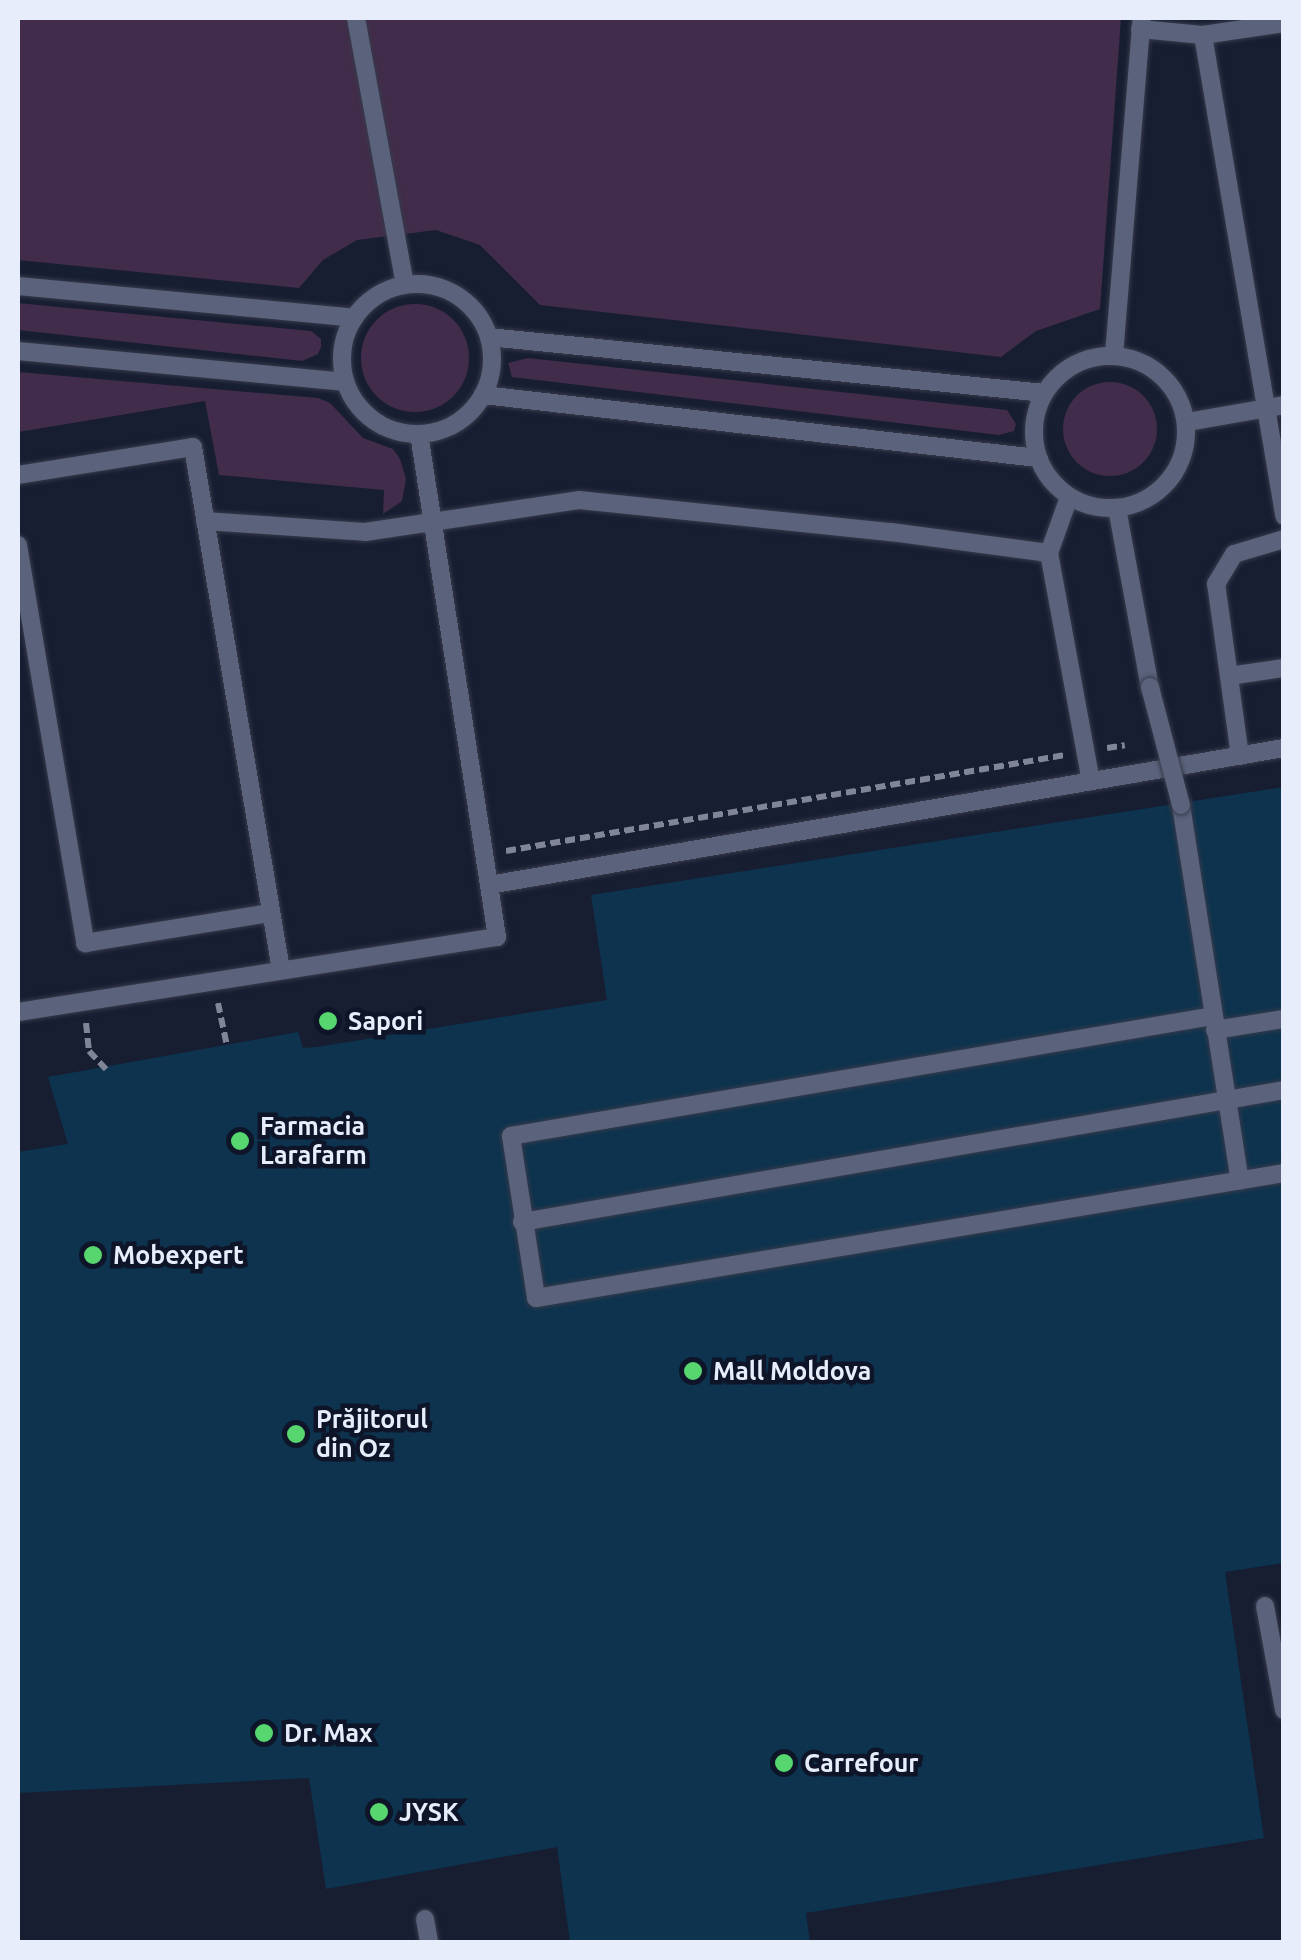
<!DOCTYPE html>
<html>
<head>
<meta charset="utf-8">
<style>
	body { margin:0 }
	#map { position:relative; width:1301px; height:1960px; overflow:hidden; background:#171e32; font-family:Ubuntu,sans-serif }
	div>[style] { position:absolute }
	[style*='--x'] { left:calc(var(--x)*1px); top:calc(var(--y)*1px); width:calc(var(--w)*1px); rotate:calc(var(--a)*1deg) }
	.green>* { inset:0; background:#422c4b }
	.round { border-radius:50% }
	.building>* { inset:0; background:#0d334e }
	.path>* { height:6px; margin-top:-3px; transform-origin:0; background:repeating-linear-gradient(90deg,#808697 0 10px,transparent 0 15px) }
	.roads { filter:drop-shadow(0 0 2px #363a4b) drop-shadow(0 0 2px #363a4b) }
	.lane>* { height:18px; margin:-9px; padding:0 9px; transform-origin:9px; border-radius:9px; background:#5a637b }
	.lane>.ring { margin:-9px; padding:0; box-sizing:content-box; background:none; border:18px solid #5a637b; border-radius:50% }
	.bridges { filter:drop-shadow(0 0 2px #363a4b) drop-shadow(0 0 2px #363a4b) }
	.lane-bridge>* { height:18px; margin:-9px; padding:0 9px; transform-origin:9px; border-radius:9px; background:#5a637b }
	.dots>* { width:28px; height:28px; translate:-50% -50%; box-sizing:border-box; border:5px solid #0e1528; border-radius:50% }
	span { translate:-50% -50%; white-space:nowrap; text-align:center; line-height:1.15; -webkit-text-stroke:9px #0e1528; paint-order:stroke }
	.poi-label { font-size:25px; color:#e7edfb; font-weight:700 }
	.left { translate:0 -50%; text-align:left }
	.frame { position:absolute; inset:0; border:20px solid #e7edfb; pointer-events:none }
</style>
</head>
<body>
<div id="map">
	<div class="green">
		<div style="clip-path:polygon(18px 18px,1121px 18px,1100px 309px,1036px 331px,1001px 357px,540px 305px,480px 245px,436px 230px,357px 240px,323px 260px,299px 288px,18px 260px)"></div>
		<div style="clip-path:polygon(18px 303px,311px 331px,321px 339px,321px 347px,318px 354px,302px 361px,18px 330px)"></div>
		<div class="round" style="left:361px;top:304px;width:108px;height:108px"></div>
		<div style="clip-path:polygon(528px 358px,1007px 410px,1016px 424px,1014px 431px,999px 435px,512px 377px,508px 363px)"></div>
		<div style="clip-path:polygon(18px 372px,318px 398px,330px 403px,363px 438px,393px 449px,400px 459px,406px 479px,402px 501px,383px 514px,384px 490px,219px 475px,205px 401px,18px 432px)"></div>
		<div class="round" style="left:1063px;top:382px;width:94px;height:94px"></div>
	</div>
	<div class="building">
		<div style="clip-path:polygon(1284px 787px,1284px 1563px,1225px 1572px,1264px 1838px,806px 1913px,810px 1942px,570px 1942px,557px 1847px,326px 1889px,309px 1778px,18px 1793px,18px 1152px,68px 1144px,48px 1077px,298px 1032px,303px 1048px,317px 1047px,607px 1000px,591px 895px)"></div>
	</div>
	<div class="path">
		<div style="--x:1107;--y:748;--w:18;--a:-9"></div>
		<div style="--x:506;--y:851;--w:567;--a:-9.74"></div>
		<div style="--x:218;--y:1003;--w:44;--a:78.2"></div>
		<div style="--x:86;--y:1023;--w:28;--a:84"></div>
		<div style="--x:89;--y:1051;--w:25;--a:47"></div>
	</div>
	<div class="roads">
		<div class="lane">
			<div style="--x:356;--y:18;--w:270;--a:79.6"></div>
			<div style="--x:1140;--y:29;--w:63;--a:5.4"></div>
			<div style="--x:1203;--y:35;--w:82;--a:-8.4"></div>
			<div style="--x:1203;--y:35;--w:488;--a:80.4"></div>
			<div class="ring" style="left:342px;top:284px;width:132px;height:132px"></div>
			<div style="--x:18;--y:286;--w:338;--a:5.4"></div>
			<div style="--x:489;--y:337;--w:558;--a:5.76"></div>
			<div style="--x:18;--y:351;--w:327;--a:5.4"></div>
			<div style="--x:1114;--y:355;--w:338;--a:-85.3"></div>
			<div class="ring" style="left:1034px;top:356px;width:134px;height:134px"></div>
			<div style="--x:483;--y:395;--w:559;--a:6.48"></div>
			<div style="--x:1187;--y:422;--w:98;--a:-9.9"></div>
			<div style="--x:18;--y:475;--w:177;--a:-9.1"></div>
			<div style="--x:193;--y:447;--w:530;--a:80.45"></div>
			<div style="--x:1117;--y:508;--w:182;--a:79.6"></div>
			<div style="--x:205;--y:521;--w:160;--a:3.9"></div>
			<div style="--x:365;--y:532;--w:216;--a:-8.5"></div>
			<div style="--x:579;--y:500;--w:314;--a:5.9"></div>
			<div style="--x:891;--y:532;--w:159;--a:7.6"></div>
			<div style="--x:1049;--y:553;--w:59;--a:-70.3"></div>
			<div style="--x:18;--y:545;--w:404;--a:80.4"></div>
			<div style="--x:85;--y:943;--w:188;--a:-9.2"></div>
			<div style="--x:1049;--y:553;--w:232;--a:79.6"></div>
			<div style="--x:1229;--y:676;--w:56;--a:-8.3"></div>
			<div style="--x:1240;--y:756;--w:174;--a:-97.9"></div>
			<div style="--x:1216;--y:584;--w:35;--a:-59"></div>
			<div style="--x:1234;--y:554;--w:52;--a:-16.7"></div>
			<div style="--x:1181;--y:805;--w:380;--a:81.1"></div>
			<div style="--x:489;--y:885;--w:807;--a:-9.78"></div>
			<div style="--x:18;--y:1012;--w:485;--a:-8.9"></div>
			<div style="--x:497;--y:937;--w:509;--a:-98.81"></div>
			<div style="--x:1213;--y:1016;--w:712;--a:170.3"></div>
			<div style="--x:511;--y:1136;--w:164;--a:81.2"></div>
			<div style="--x:536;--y:1298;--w:758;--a:-9.49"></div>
			<div style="--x:1215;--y:1030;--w:70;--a:-9.1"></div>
			<div style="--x:522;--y:1222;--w:773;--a:-9.83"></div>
			<div style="--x:1265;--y:1606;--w:106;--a:79.6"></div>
			<div style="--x:425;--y:1919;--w:23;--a:80"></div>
		</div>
	</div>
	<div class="bridges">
		<div class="lane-bridge">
			<div style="--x:1150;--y:687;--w:122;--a:75.3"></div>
		</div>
	</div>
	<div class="dots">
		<div style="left:328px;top:1021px;background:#57d670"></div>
		<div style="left:240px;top:1141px;background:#57d670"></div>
		<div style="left:93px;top:1255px;background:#57d670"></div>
		<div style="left:693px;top:1371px;background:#57d670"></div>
		<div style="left:296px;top:1434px;background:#57d670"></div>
		<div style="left:264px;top:1733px;background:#57d670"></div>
		<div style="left:784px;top:1763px;background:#57d670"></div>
		<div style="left:379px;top:1812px;background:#57d670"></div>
	</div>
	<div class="poi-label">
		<span class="left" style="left:348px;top:1021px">Sapori</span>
		<span class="left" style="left:260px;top:1141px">Farmacia<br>Larafarm</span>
		<span class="left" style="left:113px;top:1255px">Mobexpert</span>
		<span class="left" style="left:713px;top:1371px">Mall Moldova</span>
		<span class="left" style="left:316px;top:1434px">Prăjitorul<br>din Oz</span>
		<span class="left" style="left:284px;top:1733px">Dr. Max</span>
		<span class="left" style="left:804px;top:1763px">Carrefour</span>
		<span class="left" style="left:399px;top:1812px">JYSK</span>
	</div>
	<div class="frame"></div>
</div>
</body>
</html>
